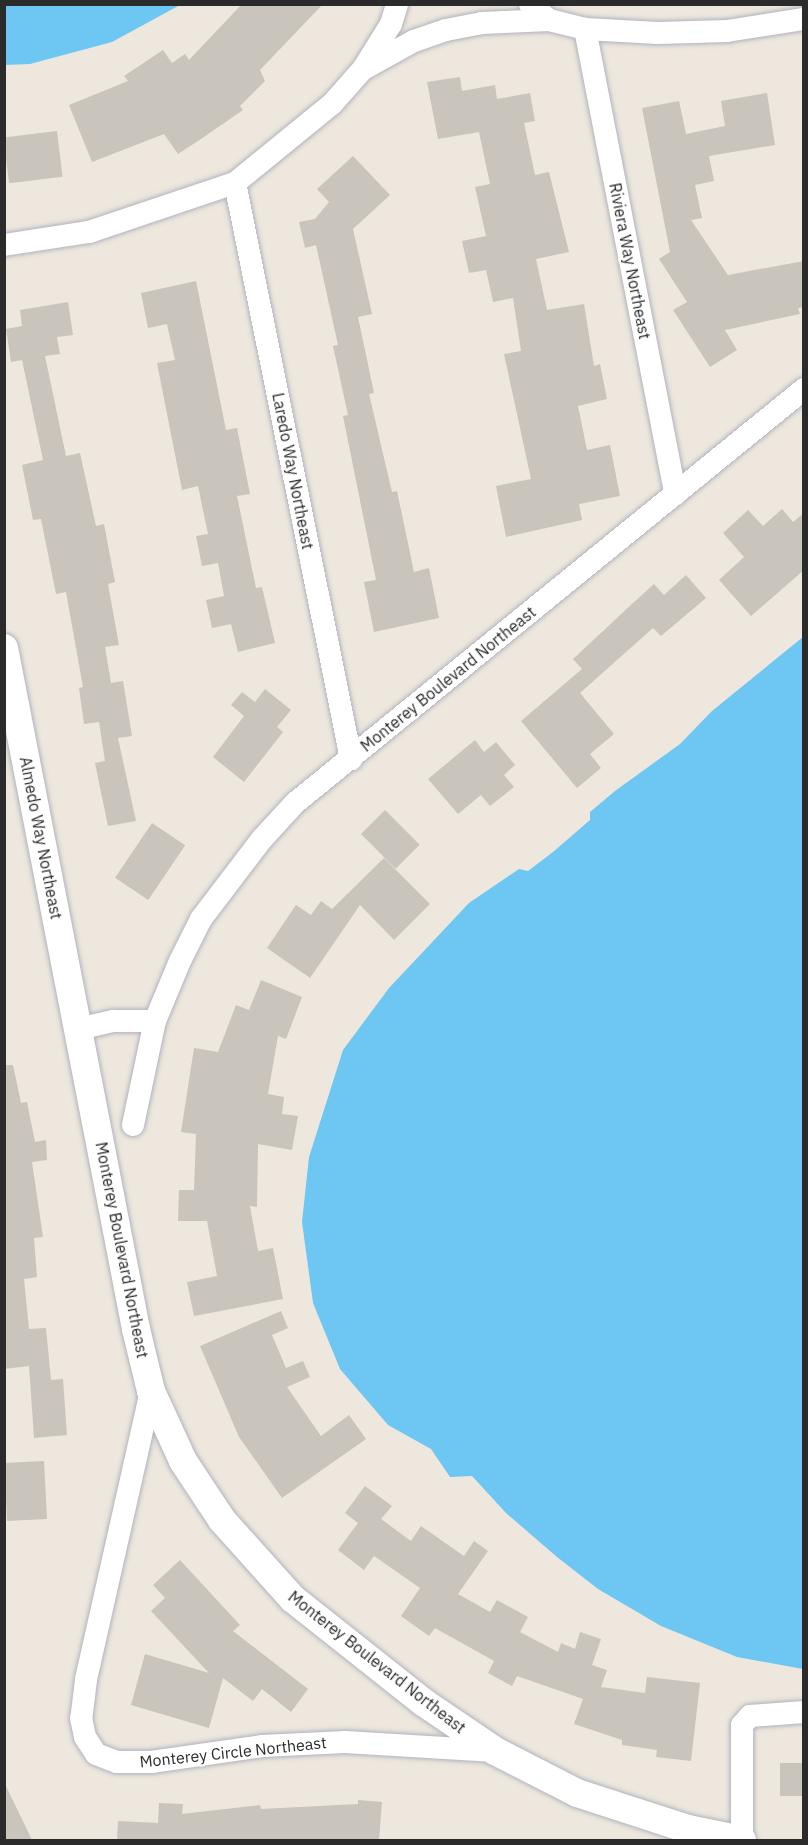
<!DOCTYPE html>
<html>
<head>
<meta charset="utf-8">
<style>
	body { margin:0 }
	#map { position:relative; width:808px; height:1845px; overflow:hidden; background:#ede7dd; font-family:"IBM Plex Sans",sans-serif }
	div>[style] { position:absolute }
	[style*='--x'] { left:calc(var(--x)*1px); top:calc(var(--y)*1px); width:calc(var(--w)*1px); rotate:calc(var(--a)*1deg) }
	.water>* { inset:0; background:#6ec7f2 }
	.building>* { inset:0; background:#c9c5bc; transform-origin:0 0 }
	.roads { filter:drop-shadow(0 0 2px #b1b3bf) drop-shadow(0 0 2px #b1b3bf) }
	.minor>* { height:22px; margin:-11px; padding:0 11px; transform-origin:11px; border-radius:11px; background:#fff }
	.tertiary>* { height:28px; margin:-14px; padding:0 14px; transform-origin:14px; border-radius:14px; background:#fff }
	span { translate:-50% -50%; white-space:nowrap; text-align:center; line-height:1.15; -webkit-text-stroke:4.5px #fff; paint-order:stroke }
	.street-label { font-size:16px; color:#2b2b2b }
	.frame { position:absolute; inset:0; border:6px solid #2b2b2b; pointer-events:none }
</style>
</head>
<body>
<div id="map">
	<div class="water">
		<div style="clip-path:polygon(5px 4px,180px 4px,180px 5px,112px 42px,30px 64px,5px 65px)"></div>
		<div style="clip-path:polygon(803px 637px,803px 1669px,737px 1657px,661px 1626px,598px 1589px,557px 1557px,506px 1513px,472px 1476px,450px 1477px,431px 1449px,388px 1425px,340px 1369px,313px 1303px,302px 1222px,309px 1157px,343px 1050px,389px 988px,469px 903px,519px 869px,528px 871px,553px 852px,590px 820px,590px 812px,615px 791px,680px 744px,712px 711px)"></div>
	</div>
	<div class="building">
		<div style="clip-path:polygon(242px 4px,323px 4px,260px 70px,265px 81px,240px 106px,243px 110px,201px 139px,178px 154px,164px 134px,92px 162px,69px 105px,128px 81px,124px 76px,163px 50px,172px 63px,185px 54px,189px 60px)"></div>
		<div style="clip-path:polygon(460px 77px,462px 91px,495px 85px,497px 99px,530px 93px,535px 121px,524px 123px,535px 175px,549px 172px,569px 252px,536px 259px,547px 310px,584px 304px,594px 366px,600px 364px,607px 399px,578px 406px,587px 450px,610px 445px,620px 496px,579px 504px,582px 520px,506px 537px,496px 486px,531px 479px,504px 354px,521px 351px,513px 298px,493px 302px,486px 270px,469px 273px,462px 241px,486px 236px,475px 187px,490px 184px,479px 132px,438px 139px,427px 82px)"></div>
		<div style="clip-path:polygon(767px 93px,775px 145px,709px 156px,714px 181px,695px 185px,702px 218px,691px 220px,728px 275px,804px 261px,804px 307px,798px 308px,800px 314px,725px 330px,737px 350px,710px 367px,673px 310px,687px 302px,659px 259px,670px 252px,642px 108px,679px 101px,686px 134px,725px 126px,721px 101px)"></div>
		<div style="left:57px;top:131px;width:46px;height:54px;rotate:83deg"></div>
		<div style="clip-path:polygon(353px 156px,390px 195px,353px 229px,372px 314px,358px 317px,374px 393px,369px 394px,392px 492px,397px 491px,414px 572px,429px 568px,439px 618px,374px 632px,364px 582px,376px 580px,343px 416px,348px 415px,333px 346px,338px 345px,316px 245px,305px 248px,299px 222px,315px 219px,329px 202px,317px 189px)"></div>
		<div style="clip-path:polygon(196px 281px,226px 430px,237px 428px,250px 494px,237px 496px,256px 588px,262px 587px,275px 643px,238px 652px,231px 624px,212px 628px,206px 600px,224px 596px,218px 563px,202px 566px,196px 536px,208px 534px,198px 486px,182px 490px,157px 363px,175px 360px,167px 324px,148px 328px,141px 293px)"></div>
		<div style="clip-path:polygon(68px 302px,73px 335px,57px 337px,60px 354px,45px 356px,66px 456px,80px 453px,96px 526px,104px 524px,115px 582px,108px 584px,119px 645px,105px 647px,111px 683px,123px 681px,132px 736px,118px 738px,136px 821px,108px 826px,95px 763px,105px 761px,99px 722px,84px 724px,79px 688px,83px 687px,66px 592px,56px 594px,41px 519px,33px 520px,22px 465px,43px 460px,22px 360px,11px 362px,6px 329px,22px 326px,20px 310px)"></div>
		<div style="clip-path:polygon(782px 509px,793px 522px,804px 513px,804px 570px,751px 616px,719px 580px,744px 557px,723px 533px,748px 510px,763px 526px)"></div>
		<div style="clip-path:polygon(686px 575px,706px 598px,661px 636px,653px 628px,580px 693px,614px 734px,590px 754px,601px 768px,577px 788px,521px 721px,582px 669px,573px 659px,633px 603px,654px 584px,664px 595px)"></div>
		<div style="clip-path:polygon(265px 689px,291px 710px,277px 727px,283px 732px,244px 782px,213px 757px,244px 716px,231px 705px,242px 692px,255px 702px)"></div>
		<div style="clip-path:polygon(475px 740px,484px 752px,496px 742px,515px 765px,504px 775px,514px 787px,490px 806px,481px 795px,458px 814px,428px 779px)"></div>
		<div style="left:385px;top:810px;width:49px;height:34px;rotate:45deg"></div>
		<div style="left:152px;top:823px;width:40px;height:66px;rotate:34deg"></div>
		<div style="clip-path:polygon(384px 858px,430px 904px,394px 940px,360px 905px,310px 978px,267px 948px,296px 905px,311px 915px,321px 901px,332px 909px)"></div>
		<div style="clip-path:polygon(261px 980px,302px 997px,286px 1039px,278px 1036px,268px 1094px,284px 1097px,282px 1114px,298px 1116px,292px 1150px,258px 1144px,257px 1207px,250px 1206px,258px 1251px,273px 1248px,283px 1299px,194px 1316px,187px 1282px,217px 1276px,207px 1221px,178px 1221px,179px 1190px,194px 1190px,196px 1134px,181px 1132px,194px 1048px,218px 1052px,236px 1005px,249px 1010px)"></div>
		<div style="clip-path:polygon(4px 1065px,13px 1065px,21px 1103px,27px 1102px,35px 1142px,46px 1140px,47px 1160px,32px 1162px,43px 1237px,34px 1238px,37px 1277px,24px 1279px,29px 1329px,46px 1328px,51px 1380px,63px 1379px,67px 1435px,34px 1438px,29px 1366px,4px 1369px)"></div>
		<div style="clip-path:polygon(281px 1311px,288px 1328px,272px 1335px,286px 1368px,303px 1361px,310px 1377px,287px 1387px,321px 1436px,349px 1415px,366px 1439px,282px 1498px,239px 1437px,200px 1346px)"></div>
		<div style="left:44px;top:1461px;width:58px;height:40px;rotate:87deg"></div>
		<div style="clip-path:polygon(365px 1486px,392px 1506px,381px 1519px,411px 1541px,421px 1526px,464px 1556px,474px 1541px,488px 1551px,458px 1594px,490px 1612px,497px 1600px,528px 1617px,520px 1632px,558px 1652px,561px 1643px,575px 1649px,580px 1632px,601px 1639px,592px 1665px,607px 1670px,601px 1687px,645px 1693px,647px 1677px,700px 1683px,691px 1761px,656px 1757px,657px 1750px,622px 1745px,622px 1740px,574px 1724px,583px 1699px,517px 1676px,512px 1686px,488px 1673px,494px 1661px,435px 1628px,429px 1636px,401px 1616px,420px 1588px,374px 1556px,364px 1570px,338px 1550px,358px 1523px,345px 1513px)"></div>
		<div style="clip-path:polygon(180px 1560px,240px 1625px,233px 1631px,308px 1689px,291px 1712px,262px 1689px,253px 1701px,223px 1678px,209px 1728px,131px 1705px,145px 1654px,209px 1673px,151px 1611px,165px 1598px,153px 1585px)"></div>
		<div style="left:804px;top:1763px;width:33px;height:24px;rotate:90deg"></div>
		<div style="clip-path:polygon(4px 1782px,32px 1840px,4px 1840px)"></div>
		<div style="clip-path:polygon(358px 1800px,382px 1802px,379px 1840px,117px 1840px,118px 1821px,158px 1823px,159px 1803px,183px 1804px,182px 1814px,260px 1805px,261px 1809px,358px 1804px)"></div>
	</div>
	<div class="roads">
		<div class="minor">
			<div style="--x:530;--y:4;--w:25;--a:40"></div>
			<div style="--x:549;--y:20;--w:37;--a:14"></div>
			<div style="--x:585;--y:29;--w:73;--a:3.1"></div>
			<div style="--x:658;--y:33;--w:69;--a:-1.7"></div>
			<div style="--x:727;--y:31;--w:78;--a:-8.9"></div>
			<div style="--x:585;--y:29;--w:474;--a:79"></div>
			<div style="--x:365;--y:68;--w:56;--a:-28.9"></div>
			<div style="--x:414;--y:41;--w:34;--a:-19"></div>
			<div style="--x:446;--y:30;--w:37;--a:-11"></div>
			<div style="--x:482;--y:23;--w:67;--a:-2.6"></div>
			<div style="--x:235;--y:183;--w:588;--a:78.61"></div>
			<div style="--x:4;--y:245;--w:86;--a:-8.7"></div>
			<div style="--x:89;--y:232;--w:154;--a:-18.6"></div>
			<div style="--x:235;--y:183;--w:125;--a:-39.2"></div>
			<div style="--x:332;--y:104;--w:47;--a:-48.5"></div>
			<div style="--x:363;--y:69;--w:53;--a:-58.1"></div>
			<div style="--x:391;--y:24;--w:21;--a:-73"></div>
			<div style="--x:78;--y:1029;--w:37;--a:-13"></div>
			<div style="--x:114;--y:1021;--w:41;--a:0"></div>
			<div style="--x:133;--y:1125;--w:106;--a:-78.1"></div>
			<div style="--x:155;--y:1021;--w:65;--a:-67.4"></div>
			<div style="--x:180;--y:961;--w:47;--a:-63.4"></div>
			<div style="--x:201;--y:919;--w:101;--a:-52.7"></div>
			<div style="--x:262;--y:839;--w:49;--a:-47.5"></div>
			<div style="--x:295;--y:803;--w:656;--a:-39.12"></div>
			<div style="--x:151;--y:1391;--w:296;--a:102.7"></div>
			<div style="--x:86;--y:1680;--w:38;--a:97"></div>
			<div style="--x:81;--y:1718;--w:19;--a:78"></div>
			<div style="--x:85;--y:1737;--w:20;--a:57"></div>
			<div style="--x:96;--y:1754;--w:22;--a:21"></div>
			<div style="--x:117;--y:1762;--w:34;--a:0"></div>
			<div style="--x:151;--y:1762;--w:112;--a:-8.2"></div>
			<div style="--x:262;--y:1746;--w:83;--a:-2.8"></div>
			<div style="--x:345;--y:1742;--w:150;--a:3.4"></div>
			<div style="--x:742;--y:1840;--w:115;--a:-90"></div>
			<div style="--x:742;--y:1725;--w:12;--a:-48"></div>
			<div style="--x:750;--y:1716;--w:54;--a:-4.2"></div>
		</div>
		<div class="tertiary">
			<div style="--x:4;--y:648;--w:694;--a:79.03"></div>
			<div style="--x:136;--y:1329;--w:64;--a:76.4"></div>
			<div style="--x:151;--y:1391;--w:77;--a:65.4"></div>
			<div style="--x:183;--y:1461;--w:71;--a:56.5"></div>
			<div style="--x:222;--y:1520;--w:106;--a:48.1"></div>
			<div style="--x:293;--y:1599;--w:166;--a:38.4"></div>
			<div style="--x:423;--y:1702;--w:87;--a:34.2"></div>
			<div style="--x:495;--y:1751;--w:92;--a:27.1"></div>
			<div style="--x:577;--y:1793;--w:117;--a:18"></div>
			<div style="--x:688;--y:1829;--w:55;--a:11.5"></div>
		</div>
	</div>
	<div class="street-label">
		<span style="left:630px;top:261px;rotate:79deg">Riviera Way Northeast</span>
		<span style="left:293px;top:471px;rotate:79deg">Laredo Way Northeast</span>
		<span style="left:448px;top:679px;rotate:-39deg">Monterey Boulevard Northeast</span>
		<span style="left:41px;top:838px;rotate:79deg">Almedo Way Northeast</span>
		<span style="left:122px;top:1250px;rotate:79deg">Monterey Boulevard Northeast</span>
		<span style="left:377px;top:1662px;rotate:38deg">Monterey Boulevard Northeast</span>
		<span style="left:233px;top:1752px;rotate:-6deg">Monterey Circle Northeast</span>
	</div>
	<div class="frame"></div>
</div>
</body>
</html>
